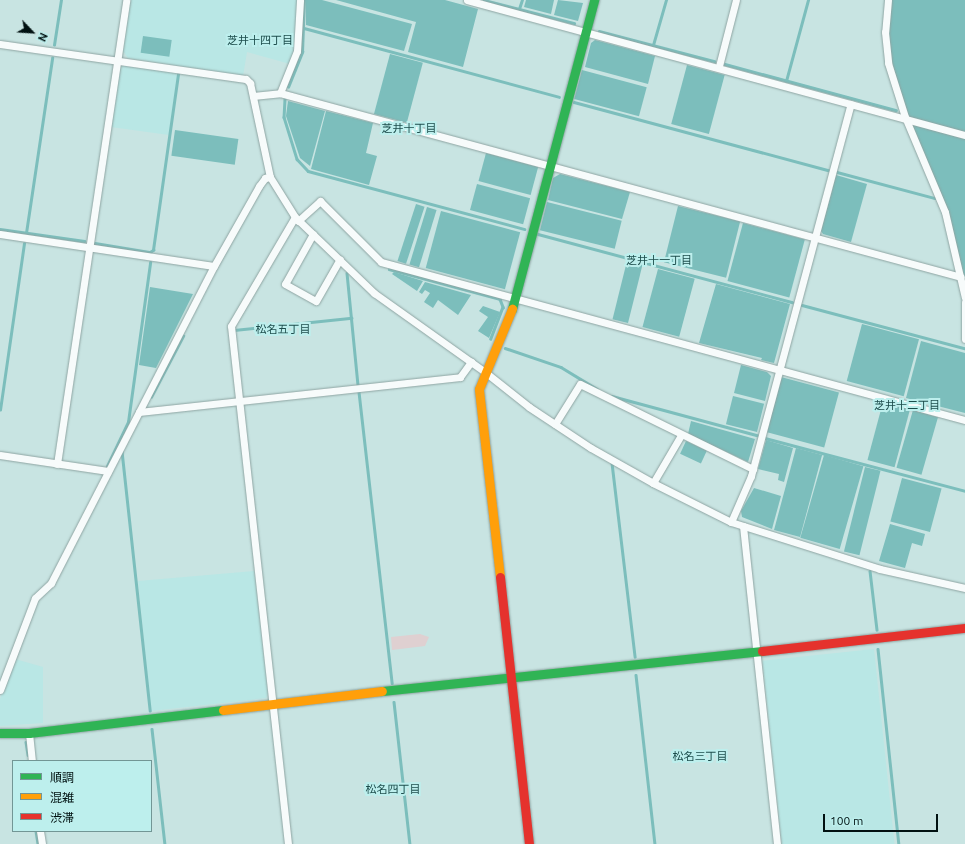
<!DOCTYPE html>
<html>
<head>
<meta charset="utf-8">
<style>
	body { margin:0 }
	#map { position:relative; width:965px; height:844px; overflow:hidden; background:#c8e4e2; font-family:Ubuntu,"Noto Sans JP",sans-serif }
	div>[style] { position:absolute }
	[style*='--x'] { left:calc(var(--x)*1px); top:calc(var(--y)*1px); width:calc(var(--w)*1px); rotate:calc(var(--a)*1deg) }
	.built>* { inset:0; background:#b9e7e5; transform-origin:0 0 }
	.green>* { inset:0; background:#dfd0d1 }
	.water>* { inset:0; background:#7cbebc; transform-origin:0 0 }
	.stream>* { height:2.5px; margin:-1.25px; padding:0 1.25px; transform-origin:1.25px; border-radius:1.25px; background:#7cbebc }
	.roads { filter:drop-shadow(0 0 1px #8ea4a2) drop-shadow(0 0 1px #8ea4a2) }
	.street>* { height:7px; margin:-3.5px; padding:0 3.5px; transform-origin:3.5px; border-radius:3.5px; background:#f7fbfb }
	.fast>* { height:9px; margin:-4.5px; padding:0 4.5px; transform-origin:4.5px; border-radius:4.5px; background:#30b455 }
	.slow>* { height:9px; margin:-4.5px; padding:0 4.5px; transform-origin:4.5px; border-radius:4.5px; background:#ff9f0a }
	.jam>* { height:9px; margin:-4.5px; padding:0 4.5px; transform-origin:4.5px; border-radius:4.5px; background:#e5322d }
	span { translate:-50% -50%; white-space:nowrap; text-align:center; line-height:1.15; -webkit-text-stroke:4px #bdefed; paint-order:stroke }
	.neighbourhood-label { font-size:11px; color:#1d4d4c }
	.legend { position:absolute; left:12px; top:760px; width:140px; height:72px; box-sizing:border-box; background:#bdefed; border:1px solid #729695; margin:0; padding:5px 7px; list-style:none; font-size:12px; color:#011111 }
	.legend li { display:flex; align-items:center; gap:8px; height:20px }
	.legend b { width:20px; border:1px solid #729695 }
	.north { position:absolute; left:12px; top:12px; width:40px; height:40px; -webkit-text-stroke:3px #bdefed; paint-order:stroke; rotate:115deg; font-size:11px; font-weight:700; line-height:16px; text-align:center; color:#011111 }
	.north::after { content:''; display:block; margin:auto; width:14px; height:18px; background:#011111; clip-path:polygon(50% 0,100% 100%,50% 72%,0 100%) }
	.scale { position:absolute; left:823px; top:814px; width:115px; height:18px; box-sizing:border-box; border:2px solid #011111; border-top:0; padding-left:5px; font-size:12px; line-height:14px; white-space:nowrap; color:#011111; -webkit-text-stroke:3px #bdefed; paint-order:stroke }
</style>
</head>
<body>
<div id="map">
	<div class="built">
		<div style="clip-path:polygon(130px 0,297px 0,294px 50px,290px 64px,247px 52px,243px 76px,128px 58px,123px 51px)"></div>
		<div style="clip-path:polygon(123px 65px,178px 72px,169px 135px,111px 127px,120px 67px)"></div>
		<div style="clip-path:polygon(254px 571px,268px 694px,266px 698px,151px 711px,138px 581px)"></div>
		<div style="left:874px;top:649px;width:196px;height:112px;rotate:84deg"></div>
		<div style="clip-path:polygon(15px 659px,43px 667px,43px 723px,0 726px,0 699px)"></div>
	</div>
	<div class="green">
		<div style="clip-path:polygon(420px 634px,429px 637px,425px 646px,392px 650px,391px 637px)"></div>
	</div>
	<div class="water">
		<div style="clip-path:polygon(306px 0,322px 0,412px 24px,404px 51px,306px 25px)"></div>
		<div style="clip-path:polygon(336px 0,445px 0,478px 9px,463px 67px,408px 52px,416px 22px)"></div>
		<div style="clip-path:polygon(526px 0,554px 0,551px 14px,524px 7px)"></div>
		<div style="clip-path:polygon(558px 0,583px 3px,578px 21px,554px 15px)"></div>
		<div style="clip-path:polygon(891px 0,965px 0,965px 280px,947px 210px,907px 114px,890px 56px,888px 27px)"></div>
		<div style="left:143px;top:36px;width:29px;height:17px;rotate:8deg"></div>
		<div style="clip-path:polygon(595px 40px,655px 56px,648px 84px,585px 67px,591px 43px)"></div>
		<div style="left:390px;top:54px;width:34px;height:62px;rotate:15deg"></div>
		<div style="left:687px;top:65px;width:39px;height:61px;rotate:15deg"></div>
		<div style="left:582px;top:70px;width:67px;height:30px;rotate:15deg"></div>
		<div style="clip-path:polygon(288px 101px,325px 111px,310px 166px,300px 158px,286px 116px)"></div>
		<div style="clip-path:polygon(326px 111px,373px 123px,366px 153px,377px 156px,369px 185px,311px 169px)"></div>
		<div style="left:175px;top:130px;width:64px;height:26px;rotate:8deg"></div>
		<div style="left:486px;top:153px;width:54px;height:29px;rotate:15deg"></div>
		<div style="clip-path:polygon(560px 174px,630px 192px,622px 219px,548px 200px,553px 178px)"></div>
		<div style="clip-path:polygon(836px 175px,867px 184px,851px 242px,823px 234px,821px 231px)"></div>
		<div style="left:477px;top:184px;width:55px;height:27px;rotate:15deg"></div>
		<div style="left:547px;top:202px;width:77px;height:29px;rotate:14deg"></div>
		<div style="left:416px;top:204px;width:9px;height:60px;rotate:18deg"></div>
		<div style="left:678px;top:206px;width:64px;height:58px;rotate:14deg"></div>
		<div style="left:427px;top:207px;width:10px;height:60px;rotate:17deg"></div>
		<div style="left:441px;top:211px;width:82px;height:59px;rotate:15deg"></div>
		<div style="left:743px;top:223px;width:64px;height:60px;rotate:15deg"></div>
		<div style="left:627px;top:261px;width:16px;height:60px;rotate:14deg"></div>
		<div style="left:658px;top:269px;width:38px;height:60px;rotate:15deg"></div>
		<div style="clip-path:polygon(394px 272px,423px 281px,417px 291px,392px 274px)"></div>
		<div style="clip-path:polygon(425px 282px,471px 295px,458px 315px,438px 300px,433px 308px,424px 302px,430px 293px,425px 290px,422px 294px,419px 292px)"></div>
		<div style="clip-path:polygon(716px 284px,790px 304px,774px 363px,761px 360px,762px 358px,699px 343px)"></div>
		<div style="clip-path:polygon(150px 287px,193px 294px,156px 368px,139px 365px)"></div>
		<div style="clip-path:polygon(483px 306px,500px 312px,489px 338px,478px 331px,488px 317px,479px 311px)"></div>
		<div style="left:862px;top:324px;width:59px;height:59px;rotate:15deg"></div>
		<div style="clip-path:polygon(921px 341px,965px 353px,965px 413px,906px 398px)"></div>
		<div style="clip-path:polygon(741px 365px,767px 372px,771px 376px,765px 401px,734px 393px)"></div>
		<div style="left:781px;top:377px;width:60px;height:57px;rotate:15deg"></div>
		<div style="left:733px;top:396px;width:32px;height:29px;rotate:14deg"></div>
		<div style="left:883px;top:402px;width:28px;height:60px;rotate:15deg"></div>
		<div style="left:913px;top:410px;width:26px;height:60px;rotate:16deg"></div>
		<div style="clip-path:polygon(691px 421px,755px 439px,748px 462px,688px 434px)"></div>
		<div style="clip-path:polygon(766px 440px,793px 448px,784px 482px,778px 480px,779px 474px,758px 469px)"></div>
		<div style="left:686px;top:441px;width:23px;height:14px;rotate:25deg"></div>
		<div style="left:796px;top:448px;width:27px;height:85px;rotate:15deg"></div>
		<div style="left:824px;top:455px;width:41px;height:86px;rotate:16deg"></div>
		<div style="left:865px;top:467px;width:16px;height:87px;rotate:14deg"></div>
		<div style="left:902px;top:478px;width:41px;height:45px;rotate:15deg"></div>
		<div style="clip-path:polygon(754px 488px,781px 496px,772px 529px,742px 517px,741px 511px)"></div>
		<div style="clip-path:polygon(890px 524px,925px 534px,922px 546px,912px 543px,905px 568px,879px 561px)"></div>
	</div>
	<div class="stream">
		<div style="--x:484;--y:0;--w:93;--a:14.3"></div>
		<div style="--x:519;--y:9;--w:9;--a:-72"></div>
		<div style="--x:304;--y:28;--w:264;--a:15.1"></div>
		<div style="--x:599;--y:31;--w:119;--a:14.6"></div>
		<div style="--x:54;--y:45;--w:46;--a:-81.2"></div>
		<div style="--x:653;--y:45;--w:47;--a:-73.9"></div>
		<div style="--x:725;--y:64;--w:177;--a:15.1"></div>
		<div style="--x:786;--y:81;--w:84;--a:-74.8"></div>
		<div style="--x:288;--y:87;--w:38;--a:-68"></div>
		<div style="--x:302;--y:52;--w:52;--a:-87.8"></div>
		<div style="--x:285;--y:99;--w:18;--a:93"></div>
		<div style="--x:284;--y:117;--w:44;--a:72.8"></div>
		<div style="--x:297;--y:159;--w:16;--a:47"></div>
		<div style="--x:308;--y:171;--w:224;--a:15"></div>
		<div style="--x:574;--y:102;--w:263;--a:15"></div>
		<div style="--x:837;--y:172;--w:101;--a:14.9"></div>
		<div style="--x:0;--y:229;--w:85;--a:8.1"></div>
		<div style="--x:26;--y:233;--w:177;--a:-81.5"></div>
		<div style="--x:538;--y:234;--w:263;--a:15"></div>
		<div style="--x:95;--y:243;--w:56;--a:9.3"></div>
		<div style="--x:150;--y:252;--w:4;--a:-34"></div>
		<div style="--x:153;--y:250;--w:178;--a:-81.9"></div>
		<div style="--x:389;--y:269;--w:115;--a:15.1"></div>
		<div style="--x:500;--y:299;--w:9;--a:69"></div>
		<div style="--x:503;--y:307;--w:34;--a:111"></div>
		<div style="--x:347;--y:273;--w:114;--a:84.4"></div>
		<div style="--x:802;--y:305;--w:168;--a:14.9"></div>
		<div style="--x:234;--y:330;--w:118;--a:-5.9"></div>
		<div style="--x:505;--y:348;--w:59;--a:18.7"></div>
		<div style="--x:561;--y:367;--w:42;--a:31.4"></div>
		<div style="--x:359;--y:392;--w:293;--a:83.5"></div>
		<div style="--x:612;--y:396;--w:150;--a:15.1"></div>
		<div style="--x:151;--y:397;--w:69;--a:-62.3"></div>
		<div style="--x:0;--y:410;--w:168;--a:-81.8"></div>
		<div style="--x:765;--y:438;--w:207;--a:14.8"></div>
		<div style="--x:122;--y:451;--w:261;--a:83.8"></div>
		<div style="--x:612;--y:463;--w:195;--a:83.2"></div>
		<div style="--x:107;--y:466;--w:49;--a:-64.5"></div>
		<div style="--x:128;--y:422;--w:161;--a:-82.1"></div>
		<div style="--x:870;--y:571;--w:59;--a:83.2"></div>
		<div style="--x:878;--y:649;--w:196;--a:83.9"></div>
		<div style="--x:636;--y:675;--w:170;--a:83.6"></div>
		<div style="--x:394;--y:702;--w:143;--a:83.6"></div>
		<div style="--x:152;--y:729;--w:116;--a:83.6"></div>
		<div style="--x:26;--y:742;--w:13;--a:81"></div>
		<div style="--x:36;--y:831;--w:13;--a:81"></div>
	</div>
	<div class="roads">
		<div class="street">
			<div style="--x:467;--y:0;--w:516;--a:15.17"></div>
			<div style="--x:888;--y:0;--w:32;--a:95"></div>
			<div style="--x:885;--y:32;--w:31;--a:84"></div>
			<div style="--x:888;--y:63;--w:57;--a:72.5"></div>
			<div style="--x:905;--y:117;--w:103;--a:67.2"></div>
			<div style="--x:945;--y:212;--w:88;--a:76.9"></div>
			<div style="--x:0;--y:44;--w:248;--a:8.1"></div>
			<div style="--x:246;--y:79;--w:6;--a:45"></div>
			<div style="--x:250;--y:83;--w:96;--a:78"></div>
			<div style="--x:270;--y:177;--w:47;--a:58"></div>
			<div style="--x:295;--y:217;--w:110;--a:43.9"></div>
			<div style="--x:374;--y:293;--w:136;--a:35.4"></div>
			<div style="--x:485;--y:372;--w:56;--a:38.5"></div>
			<div style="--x:529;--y:407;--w:74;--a:33.5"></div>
			<div style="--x:591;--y:448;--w:71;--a:29.4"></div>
			<div style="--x:653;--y:483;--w:87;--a:26.6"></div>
			<div style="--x:731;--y:522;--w:156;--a:17.5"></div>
			<div style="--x:880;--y:569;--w:87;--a:12.6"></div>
			<div style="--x:719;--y:66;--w:68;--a:-75.6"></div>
			<div style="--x:280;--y:93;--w:45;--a:-68"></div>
			<div style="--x:297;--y:51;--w:51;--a:-86.6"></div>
			<div style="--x:253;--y:96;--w:27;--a:-6"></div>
			<div style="--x:280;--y:93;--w:705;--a:15.12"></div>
			<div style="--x:298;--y:221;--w:30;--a:-42"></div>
			<div style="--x:320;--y:201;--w:86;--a:45"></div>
			<div style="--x:381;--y:262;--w:605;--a:15.14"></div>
			<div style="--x:0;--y:234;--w:216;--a:8.5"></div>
			<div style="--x:313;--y:234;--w:57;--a:119.2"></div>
			<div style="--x:285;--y:284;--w:35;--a:29"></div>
			<div style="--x:316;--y:301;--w:48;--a:-60.3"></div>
			<div style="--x:965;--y:302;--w:37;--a:90"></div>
			<div style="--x:139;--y:412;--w:323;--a:-6.2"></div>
			<div style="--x:460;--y:377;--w:19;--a:-54"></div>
			<div style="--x:555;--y:424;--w:47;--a:-58"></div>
			<div style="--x:580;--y:384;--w:193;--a:26.2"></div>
			<div style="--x:0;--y:455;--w:109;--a:8.4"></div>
			<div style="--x:57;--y:464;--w:469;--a:-81.5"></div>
			<div style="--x:653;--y:483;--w:56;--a:-59.7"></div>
			<div style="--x:731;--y:522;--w:50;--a:-66.5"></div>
			<div style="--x:751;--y:476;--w:385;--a:-75"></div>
			<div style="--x:743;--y:526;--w:320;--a:83.9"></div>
			<div style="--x:0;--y:690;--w:98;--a:-69.2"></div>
			<div style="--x:35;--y:598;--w:22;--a:-43"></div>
			<div style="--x:51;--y:583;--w:356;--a:-62.8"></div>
			<div style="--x:214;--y:266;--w:92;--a:-60.6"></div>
			<div style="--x:259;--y:186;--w:10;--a:-53"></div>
			<div style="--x:265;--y:178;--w:5;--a:-11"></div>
			<div style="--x:29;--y:733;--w:28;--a:84"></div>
			<div style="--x:40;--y:831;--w:13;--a:81"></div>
			<div style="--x:288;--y:844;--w:521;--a:-96.28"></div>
			<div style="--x:231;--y:326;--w:126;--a:-59.6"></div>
		</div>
		<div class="fast">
			<div style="--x:512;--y:309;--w:320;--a:-75.1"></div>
			<div style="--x:382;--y:691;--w:382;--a:-6"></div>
			<div style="--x:0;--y:733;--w:29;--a:0"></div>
			<div style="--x:29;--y:733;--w:195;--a:-6.8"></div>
		</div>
		<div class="slow">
			<div style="--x:500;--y:577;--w:189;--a:-96.4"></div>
			<div style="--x:479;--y:389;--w:87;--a:-67.6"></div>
			<div style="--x:223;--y:710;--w:160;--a:-6.8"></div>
		</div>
		<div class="jam">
			<div style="--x:500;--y:577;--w:269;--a:83.8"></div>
			<div style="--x:762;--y:651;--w:204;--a:-6.5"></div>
		</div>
	</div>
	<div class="neighbourhood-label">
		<span style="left:260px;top:40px">芝井十四丁目</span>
		<span style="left:409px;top:128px">芝井十丁目</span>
		<span style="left:659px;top:260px">芝井十一丁目</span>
		<span style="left:283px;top:329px">松名五丁目</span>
		<span style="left:907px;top:405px">芝井十二丁目</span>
		<span style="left:700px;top:756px">松名三丁目</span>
		<span style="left:393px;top:789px">松名四丁目</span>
	</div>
	<ul class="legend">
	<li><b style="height:5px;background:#30b455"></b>順調</li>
	<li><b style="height:5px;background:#ff9f0a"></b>混雑</li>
	<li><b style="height:5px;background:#e5322d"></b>渋滞</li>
	</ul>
	<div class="north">N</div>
	<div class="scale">100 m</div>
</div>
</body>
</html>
